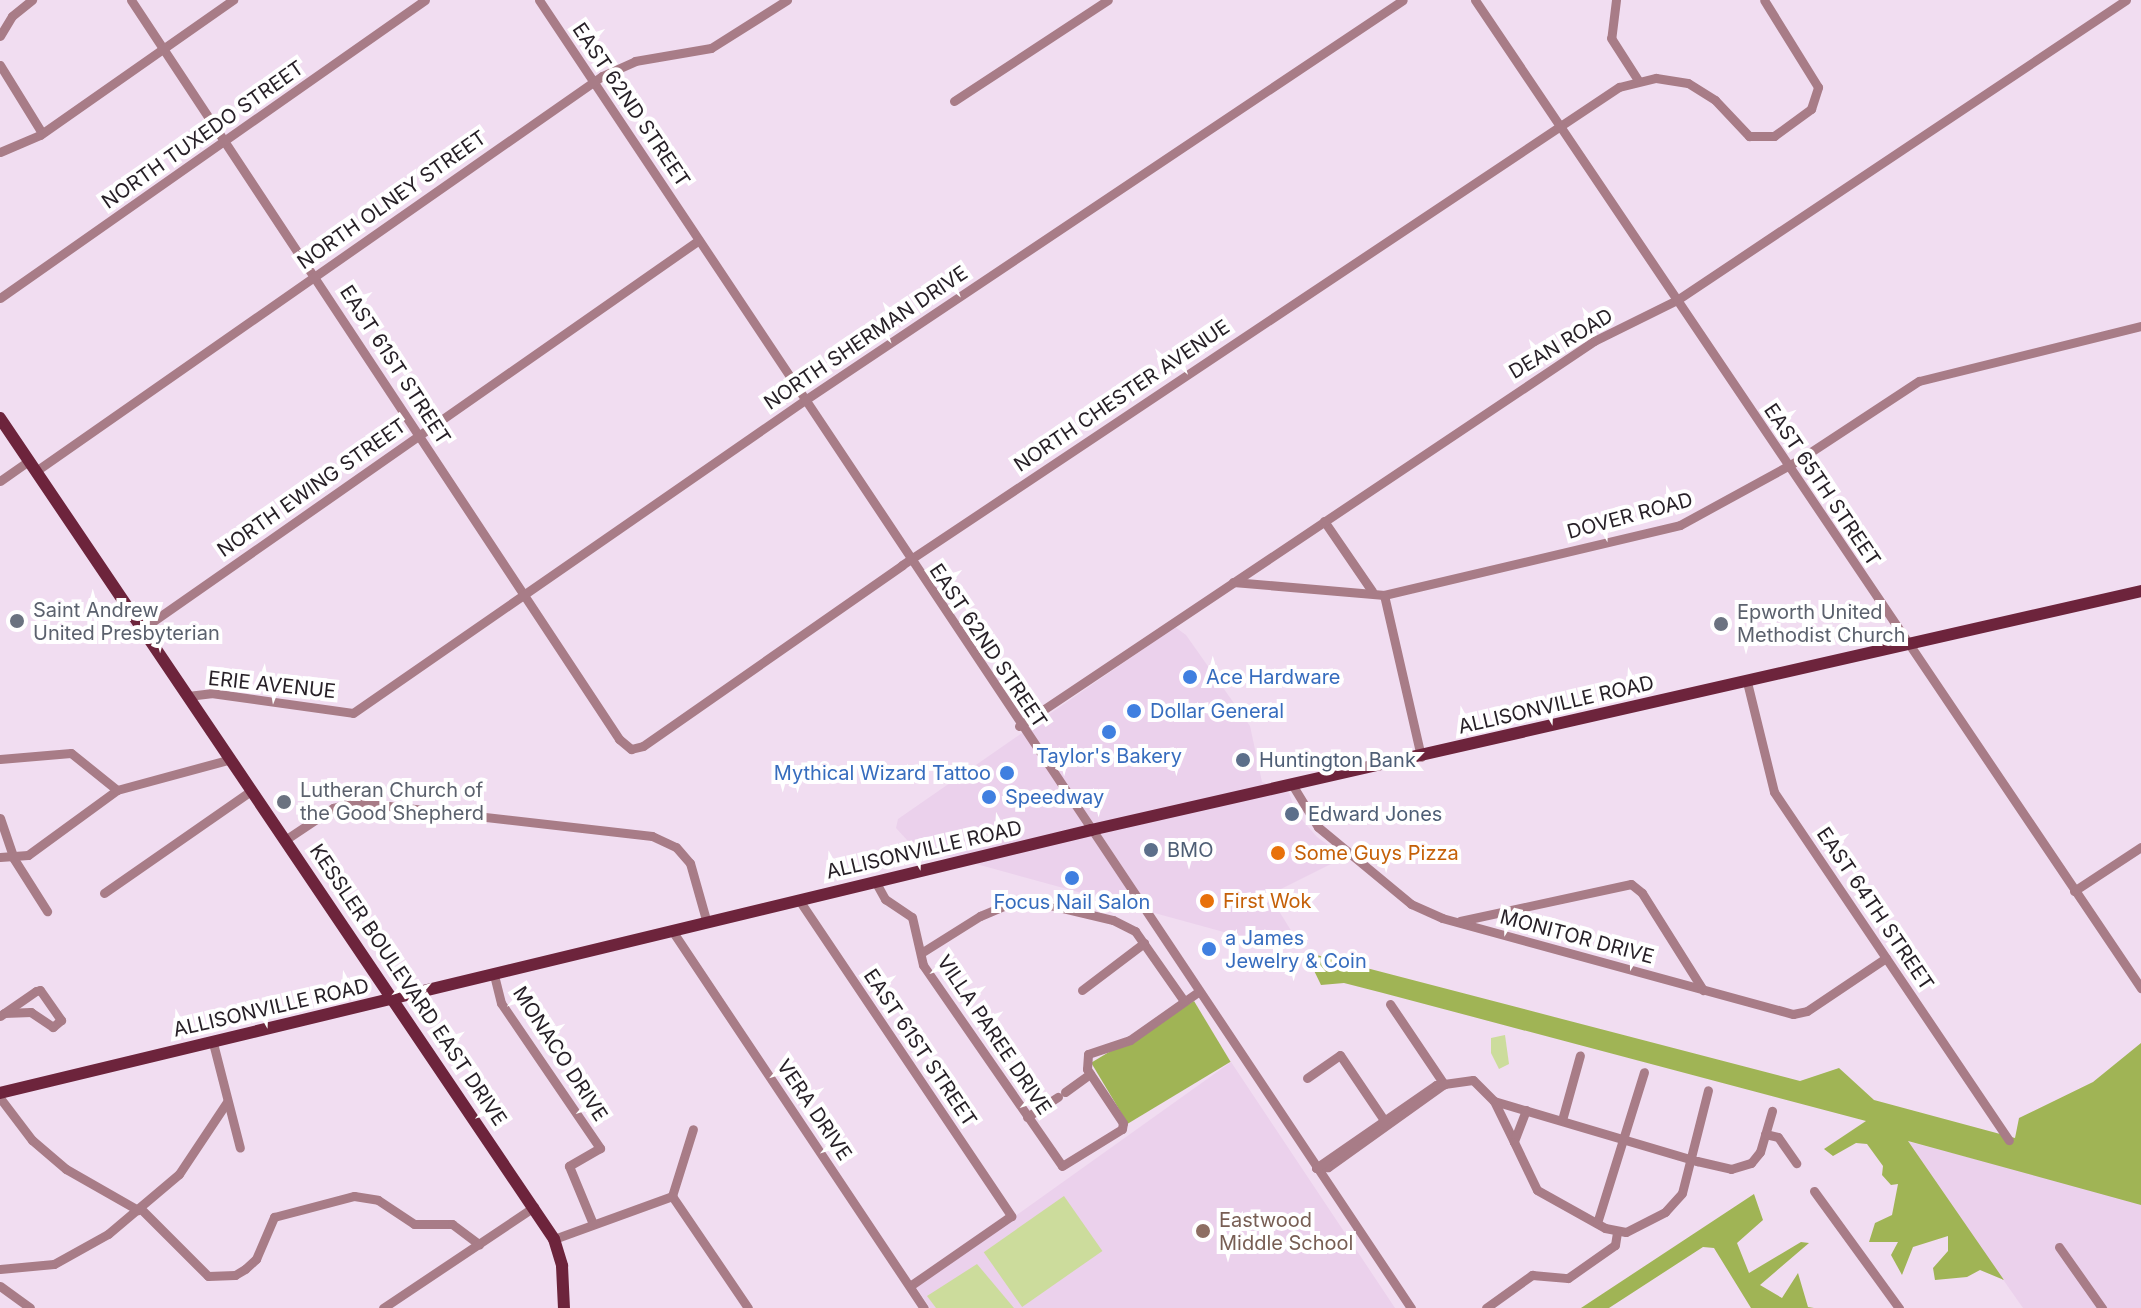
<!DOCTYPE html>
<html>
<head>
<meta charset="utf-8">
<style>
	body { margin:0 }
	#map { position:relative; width:2141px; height:1308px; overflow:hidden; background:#f1ddf1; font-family:Inter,sans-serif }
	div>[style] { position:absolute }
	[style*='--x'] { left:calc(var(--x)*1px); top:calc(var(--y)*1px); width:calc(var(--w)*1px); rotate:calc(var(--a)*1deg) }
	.built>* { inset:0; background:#ebd1ec }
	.green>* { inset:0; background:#ccdc9c; transform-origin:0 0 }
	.forest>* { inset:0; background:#a0b455; transform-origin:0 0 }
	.minor>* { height:9px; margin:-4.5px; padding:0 4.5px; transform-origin:4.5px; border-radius:4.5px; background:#a87c87 }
	.major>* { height:12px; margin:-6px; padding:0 6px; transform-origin:6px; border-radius:6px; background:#6d243c }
	.dots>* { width:22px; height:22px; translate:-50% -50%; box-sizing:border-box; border:4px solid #fff; border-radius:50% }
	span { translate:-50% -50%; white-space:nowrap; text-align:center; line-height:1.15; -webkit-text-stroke:8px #fff; paint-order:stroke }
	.street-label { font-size:20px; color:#272027 }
	.worship-label { font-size:20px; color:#5b616d }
	.left { translate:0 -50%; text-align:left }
	.shop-label { font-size:20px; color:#366cbe }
	.right { translate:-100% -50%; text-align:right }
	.service-label { font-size:20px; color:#4e5e75 }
	.food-label { font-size:20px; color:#c56008 }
	.education-label { font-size:20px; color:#785e54 }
</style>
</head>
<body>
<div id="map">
	<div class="built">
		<div style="clip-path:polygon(1175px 627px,1186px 635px,1250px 726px,1262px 782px,1289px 793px,1297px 814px,1317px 837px,1345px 857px,1269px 895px,1295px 937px,1275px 946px,929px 851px,929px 846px,907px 840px,896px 828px,898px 819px)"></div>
		<div style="clip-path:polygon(1231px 1062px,1395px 1308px,930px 1308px,916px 1287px)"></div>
		<div style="clip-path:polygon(1906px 1141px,2141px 1202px,2141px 1308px,2023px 1308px)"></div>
	</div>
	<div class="green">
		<div style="clip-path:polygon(1505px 1035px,1509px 1064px,1499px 1069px,1491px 1053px,1491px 1038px)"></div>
		<div style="left:1064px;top:1196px;width:67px;height:98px;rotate:55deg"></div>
		<div style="clip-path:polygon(977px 1264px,1014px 1308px,936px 1308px,927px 1296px)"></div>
	</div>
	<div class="forest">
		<div style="clip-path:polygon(1305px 952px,1800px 1081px,1839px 1068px,1874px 1100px,2015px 1138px,2019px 1118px,2093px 1082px,2141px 1043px,2141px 1205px,1908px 1141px,2004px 1280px,1980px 1270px,1967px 1277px,1935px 1280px,1933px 1268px,1948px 1251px,1948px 1236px,1913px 1247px,1902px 1275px,1891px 1255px,1898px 1242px,1869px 1242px,1875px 1223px,1892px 1215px,1898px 1184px,1891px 1185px,1882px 1175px,1883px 1166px,1867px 1144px,1856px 1143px,1833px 1156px,1824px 1149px,1866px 1121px,1383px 993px,1344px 983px,1321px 985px)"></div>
		<div style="left:1194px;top:1001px;width:71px;height:120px;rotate:59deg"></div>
		<div style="clip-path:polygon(1754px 1194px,1763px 1220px,1737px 1243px,1749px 1273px,1801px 1242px,1809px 1243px,1760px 1285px,1782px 1298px,1798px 1273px,1808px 1307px,1814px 1308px,1751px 1308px,1714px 1248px,1703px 1247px,1609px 1308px,1581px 1308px)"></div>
	</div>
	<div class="minor">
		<div style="--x:131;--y:0;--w:886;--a:56.56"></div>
		<div style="--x:619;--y:739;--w:16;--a:40"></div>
		<div style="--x:631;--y:749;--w:12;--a:-14"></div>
		<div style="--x:643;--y:746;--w:316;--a:-34.9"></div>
		<div style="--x:902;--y:565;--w:862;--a:-33.69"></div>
		<div style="--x:1619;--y:87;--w:38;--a:-14"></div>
		<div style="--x:1656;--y:78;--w:32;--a:9"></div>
		<div style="--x:1688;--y:83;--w:32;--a:32"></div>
		<div style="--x:1715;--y:100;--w:50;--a:46.6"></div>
		<div style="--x:1749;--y:136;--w:25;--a:0"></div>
		<div style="--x:1774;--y:136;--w:46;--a:-36.1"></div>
		<div style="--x:1811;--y:109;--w:23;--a:-72"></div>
		<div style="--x:1818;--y:87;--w:102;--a:-121.8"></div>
		<div style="--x:539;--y:0;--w:1572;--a:56.31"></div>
		<div style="--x:1475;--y:0;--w:1192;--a:56.02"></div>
		<div style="--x:1616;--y:0;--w:38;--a:97"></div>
		<div style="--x:1611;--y:38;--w:50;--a:57.3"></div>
		<div style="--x:0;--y:36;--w:23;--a:-59"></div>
		<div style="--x:12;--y:16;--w:26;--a:-39"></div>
		<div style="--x:0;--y:65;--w:80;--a:58.3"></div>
		<div style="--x:954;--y:101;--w:184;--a:-33.3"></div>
		<div style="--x:0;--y:152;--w:43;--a:-23"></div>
		<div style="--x:40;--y:135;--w:236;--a:-35"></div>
		<div style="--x:0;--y:298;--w:519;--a:-35.04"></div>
		<div style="--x:36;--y:471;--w:690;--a:-34.91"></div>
		<div style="--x:602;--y:76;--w:36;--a:-24"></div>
		<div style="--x:635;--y:61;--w:77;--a:-9.7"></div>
		<div style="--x:711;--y:48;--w:90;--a:-32.3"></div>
		<div style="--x:0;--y:481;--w:35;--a:-35"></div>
		<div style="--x:1324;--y:521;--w:85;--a:55.6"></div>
		<div style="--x:1233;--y:582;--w:152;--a:4.9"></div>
		<div style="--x:1384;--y:595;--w:304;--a:-13.3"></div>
		<div style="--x:1680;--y:525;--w:133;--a:-28.7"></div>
		<div style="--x:1797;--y:461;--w:146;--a:-33.3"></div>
		<div style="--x:1919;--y:381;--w:229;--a:-13.9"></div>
		<div style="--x:1384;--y:595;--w:166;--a:77.1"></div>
		<div style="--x:142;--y:629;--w:679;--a:-34.93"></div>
		<div style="--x:1747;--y:682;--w:113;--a:76.2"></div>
		<div style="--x:1774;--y:792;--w:420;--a:56"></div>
		<div style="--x:188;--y:696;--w:23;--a:-7"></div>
		<div style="--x:211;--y:693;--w:143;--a:8"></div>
		<div style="--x:353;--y:713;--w:550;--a:-34.7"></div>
		<div style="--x:805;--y:400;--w:719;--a:-33.78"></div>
		<div style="--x:1019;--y:726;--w:692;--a:-33.8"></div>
		<div style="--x:1594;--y:341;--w:93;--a:-26.3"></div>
		<div style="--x:1677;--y:300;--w:540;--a:-33.75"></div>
		<div style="--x:0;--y:759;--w:71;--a:-4.8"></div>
		<div style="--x:71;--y:753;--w:59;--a:38.8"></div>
		<div style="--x:1293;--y:786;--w:48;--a:58.6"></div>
		<div style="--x:1318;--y:827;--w:121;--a:39.6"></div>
		<div style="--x:1411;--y:904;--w:34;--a:24"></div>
		<div style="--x:1442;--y:918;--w:364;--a:15.3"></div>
		<div style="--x:1793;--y:1014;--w:14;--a:-12"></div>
		<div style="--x:1807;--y:1011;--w:95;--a:-33.9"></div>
		<div style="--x:0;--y:818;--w:43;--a:71.1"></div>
		<div style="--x:14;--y:859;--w:62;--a:57.6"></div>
		<div style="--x:285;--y:840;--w:58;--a:-33.7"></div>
		<div style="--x:333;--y:808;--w:22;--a:-16"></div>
		<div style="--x:354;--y:802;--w:300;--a:6.5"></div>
		<div style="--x:652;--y:836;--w:26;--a:25"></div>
		<div style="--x:676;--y:847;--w:21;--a:49"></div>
		<div style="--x:690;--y:863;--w:62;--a:74.2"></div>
		<div style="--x:0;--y:857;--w:28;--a:-4"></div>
		<div style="--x:28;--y:855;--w:110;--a:-36.1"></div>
		<div style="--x:117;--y:790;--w:118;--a:-15.2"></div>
		<div style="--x:875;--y:881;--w:21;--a:61"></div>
		<div style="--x:885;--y:899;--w:32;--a:34"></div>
		<div style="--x:912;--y:917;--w:49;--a:77.1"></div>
		<div style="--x:923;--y:965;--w:244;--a:55.3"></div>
		<div style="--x:1062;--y:1166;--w:70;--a:-31.7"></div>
		<div style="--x:1122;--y:1129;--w:6;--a:-81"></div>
		<div style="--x:1123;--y:1123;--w:65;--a:-123.7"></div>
		<div style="--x:1087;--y:1069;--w:15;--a:-86"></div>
		<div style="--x:1088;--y:1054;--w:44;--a:-18.4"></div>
		<div style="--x:1130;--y:1040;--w:83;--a:-35.2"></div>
		<div style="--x:2074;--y:891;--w:80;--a:-33.3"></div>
		<div style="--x:104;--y:893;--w:180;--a:-34.8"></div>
		<div style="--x:799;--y:900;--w:381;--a:56.1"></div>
		<div style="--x:1011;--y:1216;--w:123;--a:145.3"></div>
		<div style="--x:1460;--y:921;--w:175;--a:-12.2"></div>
		<div style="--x:1631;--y:884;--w:14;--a:39"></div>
		<div style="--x:1642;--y:893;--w:115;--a:57.8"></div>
		<div style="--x:673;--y:932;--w:452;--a:56.3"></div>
		<div style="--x:921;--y:953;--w:70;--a:-32.1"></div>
		<div style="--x:980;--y:916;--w:41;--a:-22.8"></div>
		<div style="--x:1018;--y:900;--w:32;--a:9"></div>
		<div style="--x:1050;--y:905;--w:65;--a:13.4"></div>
		<div style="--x:1113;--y:920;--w:25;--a:27"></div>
		<div style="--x:1135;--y:931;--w:85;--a:55"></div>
		<div style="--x:494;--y:975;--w:29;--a:76"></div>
		<div style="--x:501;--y:1003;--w:176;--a:55.7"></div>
		<div style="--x:600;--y:1148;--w:36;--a:150"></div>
		<div style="--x:569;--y:1166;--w:63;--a:67.5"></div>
		<div style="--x:1082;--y:990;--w:78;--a:-37.2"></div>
		<div style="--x:1390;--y:1004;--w:97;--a:56"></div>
		<div style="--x:1444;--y:1084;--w:29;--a:-8"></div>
		<div style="--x:1473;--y:1080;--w:30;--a:45"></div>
		<div style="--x:1494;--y:1101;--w:212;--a:16.5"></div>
		<div style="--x:1697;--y:1161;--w:35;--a:13"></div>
		<div style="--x:1731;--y:1169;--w:21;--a:-17"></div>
		<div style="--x:1751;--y:1163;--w:14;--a:-51"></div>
		<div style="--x:1760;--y:1152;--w:43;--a:-73.7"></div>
		<div style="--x:0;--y:1016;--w:44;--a:-34.8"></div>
		<div style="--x:36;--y:991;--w:4;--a:-14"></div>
		<div style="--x:40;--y:990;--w:37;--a:55"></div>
		<div style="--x:61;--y:1020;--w:11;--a:139"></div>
		<div style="--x:53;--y:1027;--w:27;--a:-146"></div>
		<div style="--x:31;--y:1012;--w:27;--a:178"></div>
		<div style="--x:213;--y:1043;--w:108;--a:75.6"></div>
		<div style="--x:1307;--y:1078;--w:40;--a:-34.9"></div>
		<div style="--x:1340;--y:1055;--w:82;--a:55.9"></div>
		<div style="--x:1444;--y:1084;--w:143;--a:144.4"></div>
		<div style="--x:1328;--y:1167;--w:12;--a:175"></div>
		<div style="--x:1316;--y:1168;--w:146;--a:-34.7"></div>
		<div style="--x:1436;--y:1085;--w:8;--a:-7"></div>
		<div style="--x:1065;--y:1092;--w:31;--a:-36"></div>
		<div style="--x:0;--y:1098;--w:53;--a:52.7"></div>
		<div style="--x:32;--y:1140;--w:45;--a:40.5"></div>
		<div style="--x:66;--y:1169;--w:83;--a:29.7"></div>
		<div style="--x:1494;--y:1101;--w:46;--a:64"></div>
		<div style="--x:1526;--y:1110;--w:34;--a:111"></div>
		<div style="--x:1514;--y:1142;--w:53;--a:64.4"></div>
		<div style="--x:1537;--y:1190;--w:78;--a:29.2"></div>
		<div style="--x:1605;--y:1228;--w:21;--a:11"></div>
		<div style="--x:1626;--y:1232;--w:44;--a:-27.1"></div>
		<div style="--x:1665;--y:1212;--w:25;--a:-48"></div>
		<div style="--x:1682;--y:1193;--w:106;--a:-75.8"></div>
		<div style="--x:1027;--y:1117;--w:37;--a:-33"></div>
		<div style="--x:1562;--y:1120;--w:67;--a:-74.5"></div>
		<div style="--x:1765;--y:1134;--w:13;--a:13"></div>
		<div style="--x:1778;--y:1137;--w:32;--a:55"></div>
		<div style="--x:1814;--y:1191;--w:145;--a:54"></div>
		<div style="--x:672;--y:1196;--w:135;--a:55.8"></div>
		<div style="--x:672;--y:1196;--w:70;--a:-72.6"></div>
		<div style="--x:140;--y:1208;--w:96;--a:45"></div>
		<div style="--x:208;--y:1276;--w:27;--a:-2"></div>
		<div style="--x:235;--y:1275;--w:12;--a:-31"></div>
		<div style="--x:245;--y:1269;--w:15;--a:-42"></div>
		<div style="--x:256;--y:1259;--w:46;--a:-66.8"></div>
		<div style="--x:274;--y:1217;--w:83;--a:-14.7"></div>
		<div style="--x:354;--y:1196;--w:24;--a:9"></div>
		<div style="--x:378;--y:1200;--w:43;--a:33.7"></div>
		<div style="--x:414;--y:1224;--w:38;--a:0"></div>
		<div style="--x:452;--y:1224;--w:34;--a:37"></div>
		<div style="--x:1597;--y:1223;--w:158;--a:-72.7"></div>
		<div style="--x:554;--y:1239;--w:126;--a:-20"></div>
		<div style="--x:2059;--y:1247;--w:75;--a:54.8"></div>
		<div style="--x:0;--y:1269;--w:54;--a:-5.3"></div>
		<div style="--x:54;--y:1264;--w:62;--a:-29.1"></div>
		<div style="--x:108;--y:1234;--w:93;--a:-40.2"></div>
		<div style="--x:179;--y:1174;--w:87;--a:-56.3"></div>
		<div style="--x:0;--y:1286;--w:37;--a:36"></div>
		<div style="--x:383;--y:1308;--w:182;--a:-33.8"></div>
		<div style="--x:1486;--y:1308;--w:57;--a:-35.7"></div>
		<div style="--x:1532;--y:1275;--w:36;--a:5"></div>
		<div style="--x:1568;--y:1278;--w:57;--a:-35.1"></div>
		<div style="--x:1615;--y:1245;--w:13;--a:-81"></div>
	</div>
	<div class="major">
		<div style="--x:0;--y:418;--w:990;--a:55.99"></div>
		<div style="--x:554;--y:1239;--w:28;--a:73"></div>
		<div style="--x:562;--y:1266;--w:42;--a:87.3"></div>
		<div style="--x:0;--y:1093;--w:1122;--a:-13.55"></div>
		<div style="--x:1091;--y:830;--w:1077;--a:-12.82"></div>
	</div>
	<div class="dots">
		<div style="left:17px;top:621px;background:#6b7280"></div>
		<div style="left:1721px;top:624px;background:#6b7280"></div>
		<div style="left:1190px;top:677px;background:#3f7fe0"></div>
		<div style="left:1134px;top:711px;background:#3f7fe0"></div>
		<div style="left:1109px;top:732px;background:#3f7fe0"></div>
		<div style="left:1243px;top:760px;background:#5c6f8a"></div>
		<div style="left:1007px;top:773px;background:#3f7fe0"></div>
		<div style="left:989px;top:797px;background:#3f7fe0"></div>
		<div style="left:284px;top:802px;background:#6b7280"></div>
		<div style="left:1292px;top:814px;background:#5c6f8a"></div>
		<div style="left:1151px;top:850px;background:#5c6f8a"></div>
		<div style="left:1278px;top:853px;background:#e8710a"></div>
		<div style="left:1072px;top:878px;background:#3f7fe0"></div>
		<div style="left:1207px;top:901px;background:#e8710a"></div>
		<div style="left:1209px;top:949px;background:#3f7fe0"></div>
		<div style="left:1203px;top:1231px;background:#8d6e63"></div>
	</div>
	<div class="street-label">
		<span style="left:631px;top:105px;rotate:56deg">EAST 62ND STREET</span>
		<span style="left:203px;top:135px;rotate:-35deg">NORTH TUXEDO STREET</span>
		<span style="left:392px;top:200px;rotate:-35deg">NORTH OLNEY STREET</span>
		<span style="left:866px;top:338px;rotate:-34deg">NORTH SHERMAN DRIVE</span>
		<span style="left:1561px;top:344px;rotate:-31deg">DEAN ROAD</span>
		<span style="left:395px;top:365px;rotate:57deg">EAST 61ST STREET</span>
		<span style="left:1122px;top:396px;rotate:-34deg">NORTH CHESTER AVENUE</span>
		<span style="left:1822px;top:485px;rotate:56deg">EAST 65TH STREET</span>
		<span style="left:312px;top:488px;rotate:-35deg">NORTH EWING STREET</span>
		<span style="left:1630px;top:516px;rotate:-15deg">DOVER ROAD</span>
		<span style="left:988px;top:646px;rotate:56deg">EAST 62ND STREET</span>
		<span style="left:272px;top:685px;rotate:6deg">ERIE AVENUE</span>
		<span style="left:1556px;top:705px;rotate:-13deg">ALLISONVILLE ROAD</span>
		<span style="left:924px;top:850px;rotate:-13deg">ALLISONVILLE ROAD</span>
		<span style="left:1875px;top:909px;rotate:56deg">EAST 64TH STREET</span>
		<span style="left:1577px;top:937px;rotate:15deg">MONITOR DRIVE</span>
		<span style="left:408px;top:985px;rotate:56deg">KESSLER BOULEVARD EAST DRIVE</span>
		<span style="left:271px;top:1008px;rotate:-13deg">ALLISONVILLE ROAD</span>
		<span style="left:994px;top:1035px;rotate:56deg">VILLA PAREE DRIVE</span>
		<span style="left:920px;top:1048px;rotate:56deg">EAST 61ST STREET</span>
		<span style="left:560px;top:1054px;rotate:57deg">MONACO DRIVE</span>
		<span style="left:814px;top:1110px;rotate:56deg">VERA DRIVE</span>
	</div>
	<div class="worship-label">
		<span class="left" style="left:33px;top:622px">Saint Andrew<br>United Presbyterian</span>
		<span class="left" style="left:1737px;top:624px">Epworth United<br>Methodist Church</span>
		<span class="left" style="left:300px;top:802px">Lutheran Church of<br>the Good Shepherd</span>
	</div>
	<div class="shop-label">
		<span class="left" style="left:1206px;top:677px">Ace Hardware</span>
		<span class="left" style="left:1150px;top:711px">Dollar General</span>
		<span style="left:1109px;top:756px">Taylor's Bakery</span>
		<span class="right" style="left:991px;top:773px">Mythical Wizard Tattoo</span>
		<span class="left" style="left:1005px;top:797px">Speedway</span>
		<span style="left:1072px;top:902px">Focus Nail Salon</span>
		<span class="left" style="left:1225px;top:950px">a James<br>Jewelry &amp; Coin</span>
	</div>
	<div class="service-label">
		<span class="left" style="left:1259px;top:760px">Huntington Bank</span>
		<span class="left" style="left:1308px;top:814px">Edward Jones</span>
		<span class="left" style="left:1167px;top:850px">BMO</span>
	</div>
	<div class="food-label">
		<span class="left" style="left:1294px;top:853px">Some Guys Pizza</span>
		<span class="left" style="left:1223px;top:901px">First Wok</span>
	</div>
	<div class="education-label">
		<span class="left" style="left:1219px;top:1232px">Eastwood<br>Middle School</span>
	</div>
</div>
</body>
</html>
